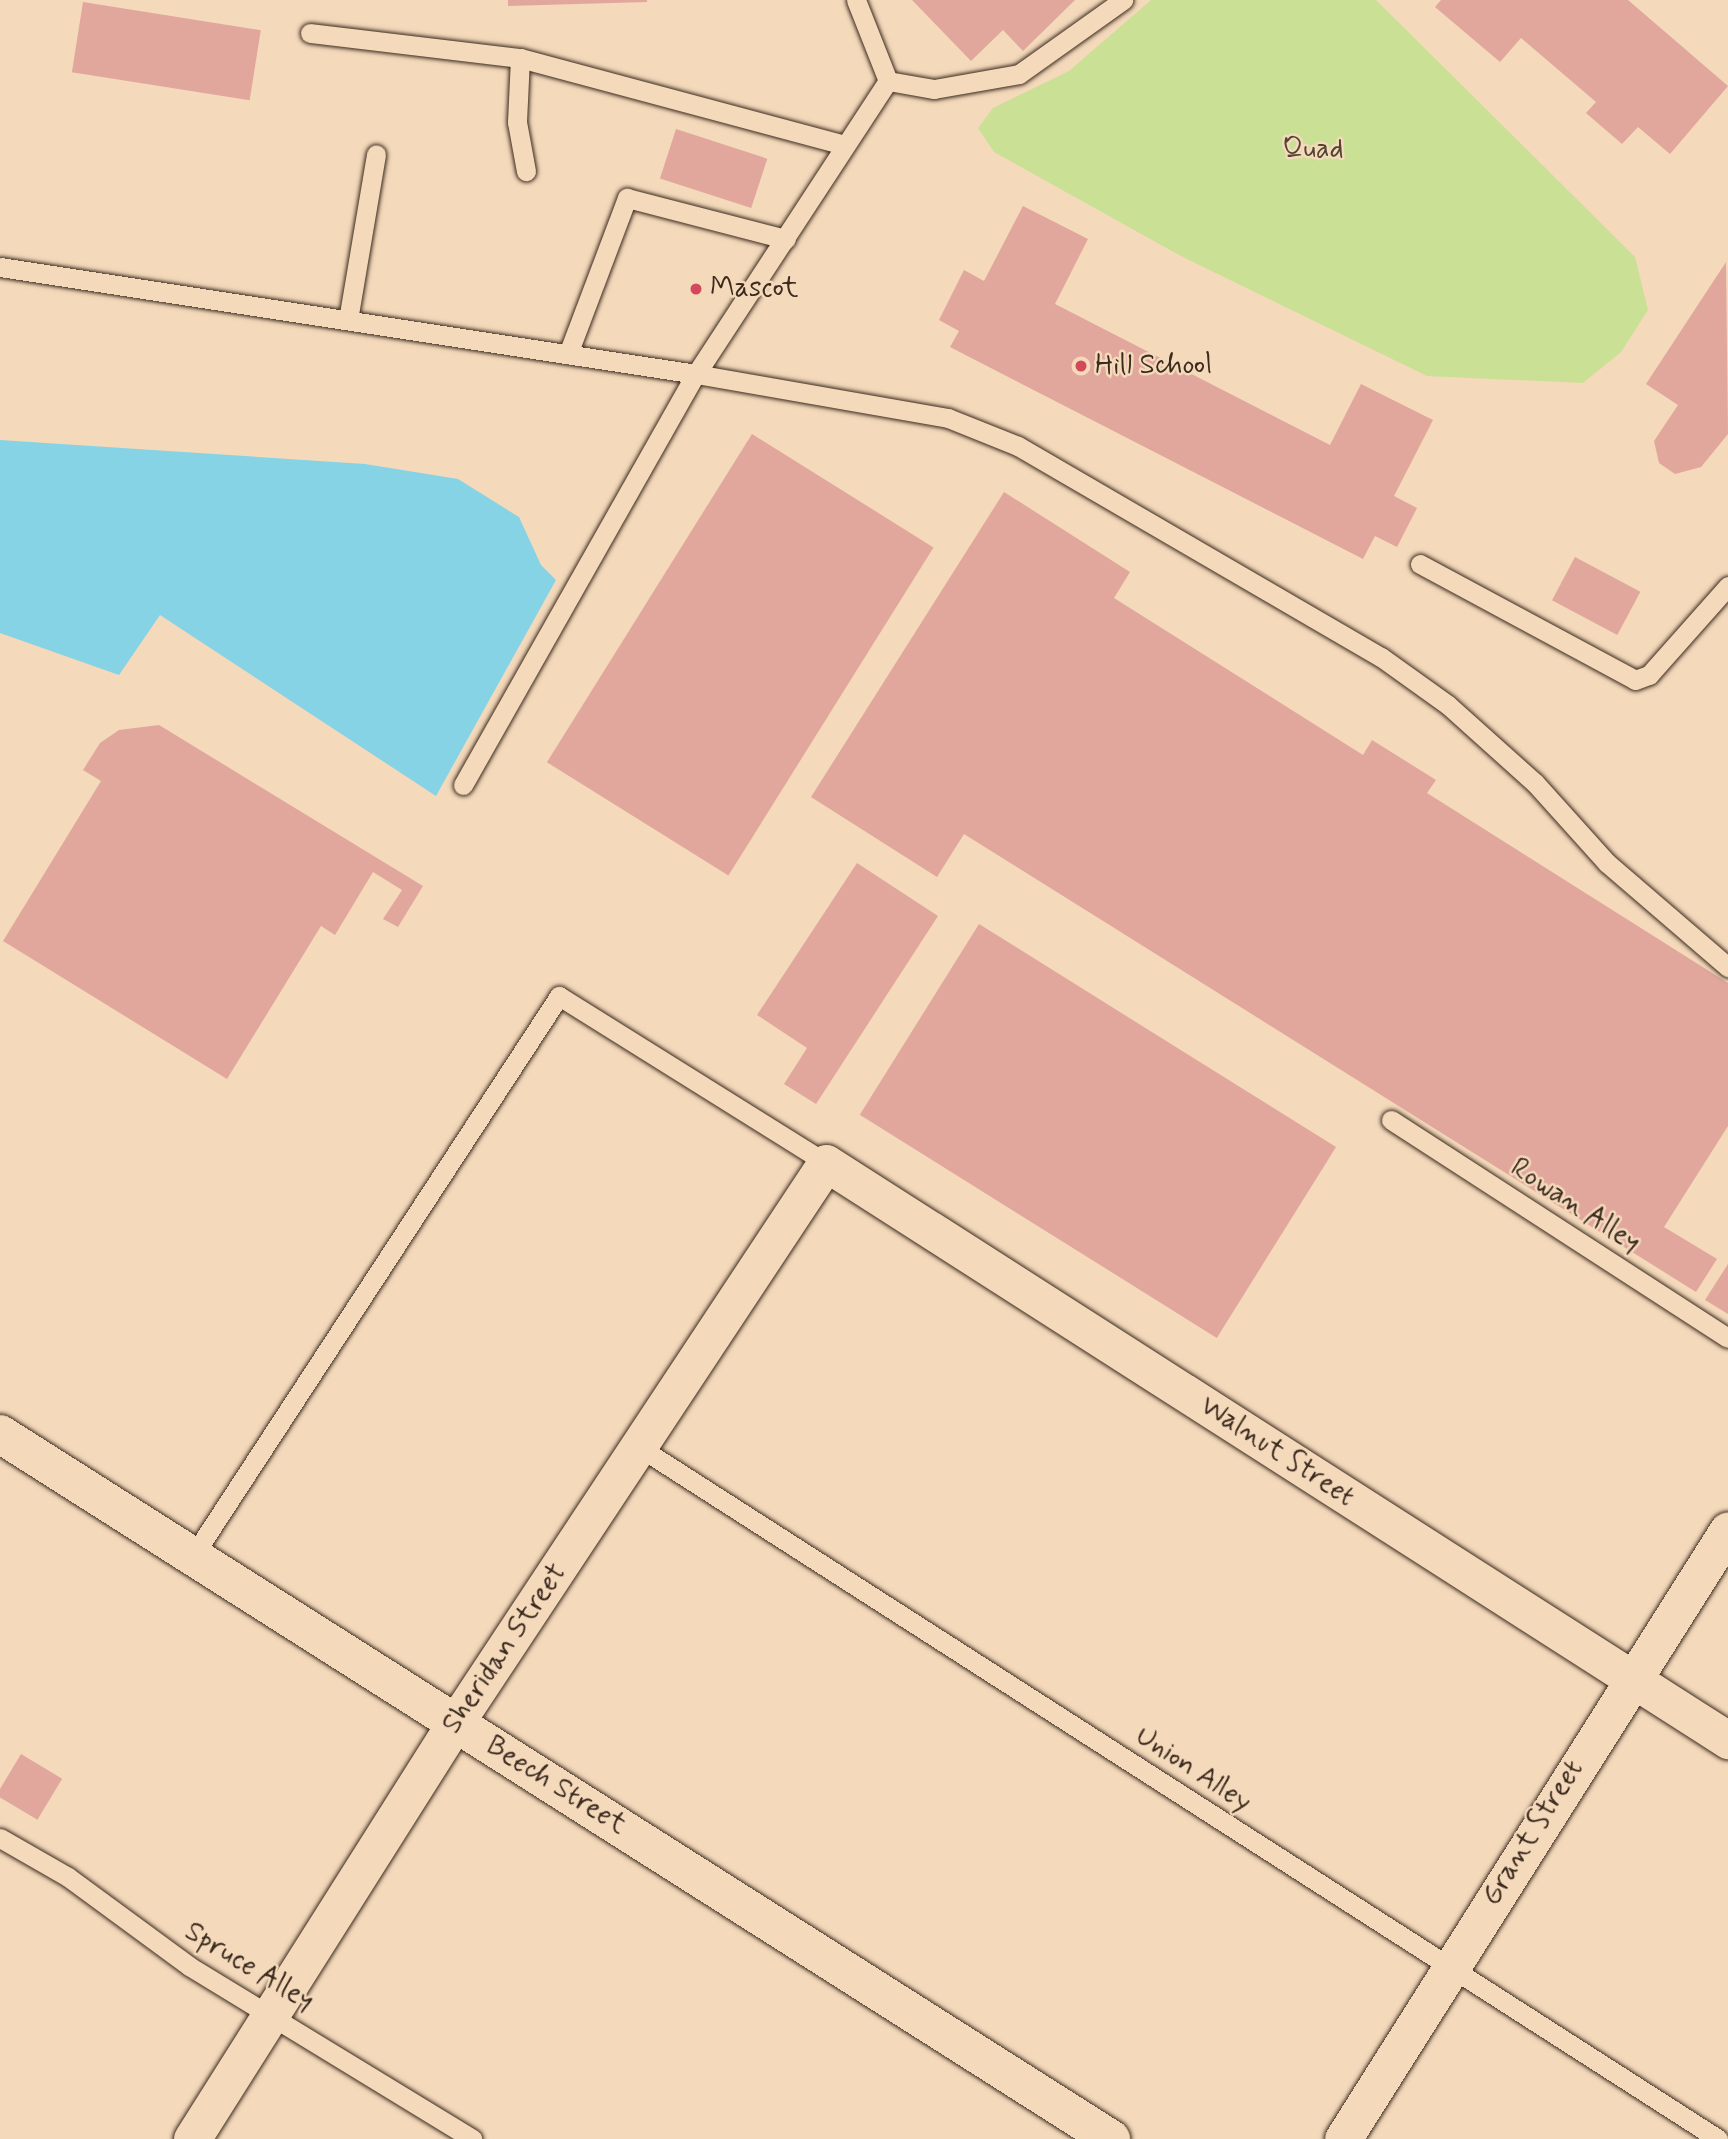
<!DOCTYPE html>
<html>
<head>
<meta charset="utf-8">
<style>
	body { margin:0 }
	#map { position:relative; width:1728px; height:2139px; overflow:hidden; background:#f4d9bb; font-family:Mynerve,sans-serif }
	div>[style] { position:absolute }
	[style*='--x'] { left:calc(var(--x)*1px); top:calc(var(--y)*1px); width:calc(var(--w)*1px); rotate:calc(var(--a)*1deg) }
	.green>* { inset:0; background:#cae095 }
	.water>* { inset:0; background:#86d3e5 }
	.building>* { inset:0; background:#e1a79d; transform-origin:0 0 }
	.roads { filter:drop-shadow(0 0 2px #3b2a1e) drop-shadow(0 0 2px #3b2a1e) }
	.lane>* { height:19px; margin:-9.5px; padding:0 9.5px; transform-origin:9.5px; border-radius:9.5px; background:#f4d9bb }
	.street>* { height:37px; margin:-18.5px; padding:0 18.5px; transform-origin:18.5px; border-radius:18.5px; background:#f4d9bb }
	.secondary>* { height:38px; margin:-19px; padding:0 19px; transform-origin:19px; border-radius:19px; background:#f4d9bb }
	.dots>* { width:19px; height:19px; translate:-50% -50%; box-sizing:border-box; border:4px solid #f4d9bb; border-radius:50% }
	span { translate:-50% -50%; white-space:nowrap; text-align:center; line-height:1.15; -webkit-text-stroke:5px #f4d9bb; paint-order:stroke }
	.park-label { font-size:28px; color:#504530 }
	.poi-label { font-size:28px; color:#3b2a1e }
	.left { translate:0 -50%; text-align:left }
	.street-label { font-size:28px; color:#3b2a1e }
</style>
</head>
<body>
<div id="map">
	<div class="green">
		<div style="clip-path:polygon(1151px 0,1376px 0,1635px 257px,1648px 310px,1621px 352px,1583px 383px,1427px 376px,1179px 255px,994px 152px,978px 128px,993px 108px,1069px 71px)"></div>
	</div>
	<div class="water">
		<div style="clip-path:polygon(0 440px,365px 464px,458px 479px,519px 517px,541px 565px,556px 580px,436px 796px,160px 615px,119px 675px,0 633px)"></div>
	</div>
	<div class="building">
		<div style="clip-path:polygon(508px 0,647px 0,647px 2px,508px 6px)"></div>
		<div style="clip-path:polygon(912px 0,1075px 0,1023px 51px,1003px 30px,971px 61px)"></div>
		<div style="clip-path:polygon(1441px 0,1628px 0,1728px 86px,1670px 154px,1638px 127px,1622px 144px,1586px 113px,1596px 102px,1521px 38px,1500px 62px,1435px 7px)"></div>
		<div style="left:83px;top:2px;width:180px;height:71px;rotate:9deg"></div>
		<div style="left:676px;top:129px;width:96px;height:52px;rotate:18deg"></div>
		<div style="clip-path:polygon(1023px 206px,1088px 239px,1055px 304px,1330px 445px,1361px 384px,1433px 420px,1394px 496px,1417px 508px,1397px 547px,1375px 536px,1363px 559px,950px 347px,959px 331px,939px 320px,964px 270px,984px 281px)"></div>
		<div style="clip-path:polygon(1726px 262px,1728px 434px,1701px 467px,1675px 474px,1659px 463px,1654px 441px,1678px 405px,1646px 384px)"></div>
		<div style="left:752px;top:434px;width:214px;height:387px;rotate:32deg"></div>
		<div style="clip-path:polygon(1004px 492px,1130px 572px,1114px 598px,1363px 755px,1372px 740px,1436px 780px,1427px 793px,1728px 983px,1728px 1126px,1664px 1227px,1717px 1259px,1696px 1292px,964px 834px,937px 877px,811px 797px)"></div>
		<div style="left:1575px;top:557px;width:74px;height:49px;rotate:28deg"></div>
		<div style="clip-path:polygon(159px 725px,423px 886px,398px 927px,383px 919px,402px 890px,373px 872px,335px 935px,321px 926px,227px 1079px,3px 941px,101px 781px,83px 770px,100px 743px,119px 730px)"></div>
		<div style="clip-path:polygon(857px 863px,938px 916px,816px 1104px,784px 1084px,807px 1048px,757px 1015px)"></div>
		<div style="left:979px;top:924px;width:421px;height:225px;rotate:32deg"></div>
		<div style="clip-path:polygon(1728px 1264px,1728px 1314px,1705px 1300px)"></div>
		<div style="left:21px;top:1754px;width:48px;height:48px;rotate:31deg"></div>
	</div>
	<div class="roads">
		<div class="lane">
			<div style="--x:856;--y:0;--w:87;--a:68.4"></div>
			<div style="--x:310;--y:33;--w:211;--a:6.8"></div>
			<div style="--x:520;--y:58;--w:336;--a:15"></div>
			<div style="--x:520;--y:58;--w:64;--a:92.7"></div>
			<div style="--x:517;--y:122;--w:50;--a:79.6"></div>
			<div style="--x:888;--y:81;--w:47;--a:9.9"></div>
			<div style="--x:934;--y:89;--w:86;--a:-10"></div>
			<div style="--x:1019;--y:74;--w:128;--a:-35.4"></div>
			<div style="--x:0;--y:267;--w:704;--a:8.74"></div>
			<div style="--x:696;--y:374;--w:256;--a:9.9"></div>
			<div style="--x:948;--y:418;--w:75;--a:21.8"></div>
			<div style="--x:1018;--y:446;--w:420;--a:30.2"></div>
			<div style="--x:1381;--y:657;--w:82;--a:35.6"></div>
			<div style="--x:1448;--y:705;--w:117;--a:41.9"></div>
			<div style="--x:1535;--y:783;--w:108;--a:48"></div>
			<div style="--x:1607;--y:863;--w:160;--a:40.7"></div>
			<div style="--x:348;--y:320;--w:168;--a:-80.4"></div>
			<div style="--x:568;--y:354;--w:167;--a:-69.3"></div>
			<div style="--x:627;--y:198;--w:164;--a:14.5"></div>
			<div style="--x:1420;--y:564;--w:244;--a:28.3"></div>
			<div style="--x:1635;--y:680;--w:15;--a:-20"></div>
			<div style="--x:1649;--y:675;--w:119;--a:-48.4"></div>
			<div style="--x:463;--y:785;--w:472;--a:-60.5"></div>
			<div style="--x:696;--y:374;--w:350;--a:-56.8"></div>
			<div style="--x:1391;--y:1120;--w:401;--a:32.9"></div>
			<div style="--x:639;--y:1447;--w:1282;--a:32.67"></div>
			<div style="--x:193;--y:1556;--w:669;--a:-56.83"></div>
			<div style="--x:559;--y:996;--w:315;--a:32"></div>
			<div style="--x:0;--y:1838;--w:78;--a:29.8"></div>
			<div style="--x:68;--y:1877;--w:150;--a:36.3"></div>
			<div style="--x:189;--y:1966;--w:332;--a:31.4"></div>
		</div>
		<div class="street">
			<div style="--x:192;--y:2139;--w:494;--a:-57.7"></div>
			<div style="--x:456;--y:1722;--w:670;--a:-56.5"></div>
			<div style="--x:826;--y:1163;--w:1071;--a:32.61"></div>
			<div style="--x:1343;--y:2139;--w:720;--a:-57.7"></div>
		</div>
		<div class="secondary">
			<div style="--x:0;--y:1434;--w:1316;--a:32.4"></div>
		</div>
	</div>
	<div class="dots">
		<div style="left:696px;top:289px;background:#d1495b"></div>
		<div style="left:1081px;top:366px;background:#d1495b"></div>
	</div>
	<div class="park-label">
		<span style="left:1313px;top:150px">Quad</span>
	</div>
	<div class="poi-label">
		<span class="left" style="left:710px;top:289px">Mascot</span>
		<span class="left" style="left:1095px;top:366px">Hill School</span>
	</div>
	<div class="street-label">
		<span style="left:1575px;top:1206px;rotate:33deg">Rowan Alley</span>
		<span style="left:1277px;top:1452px;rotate:33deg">Walnut Street</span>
		<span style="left:505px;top:1649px;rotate:-56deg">Sheridan Street</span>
		<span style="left:1193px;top:1770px;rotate:33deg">Union Alley</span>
		<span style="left:556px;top:1786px;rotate:32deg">Beech Street</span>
		<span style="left:1533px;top:1833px;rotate:-58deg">Grant Street</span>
		<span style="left:249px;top:1967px;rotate:31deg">Spruce Alley</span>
	</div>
</div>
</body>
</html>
